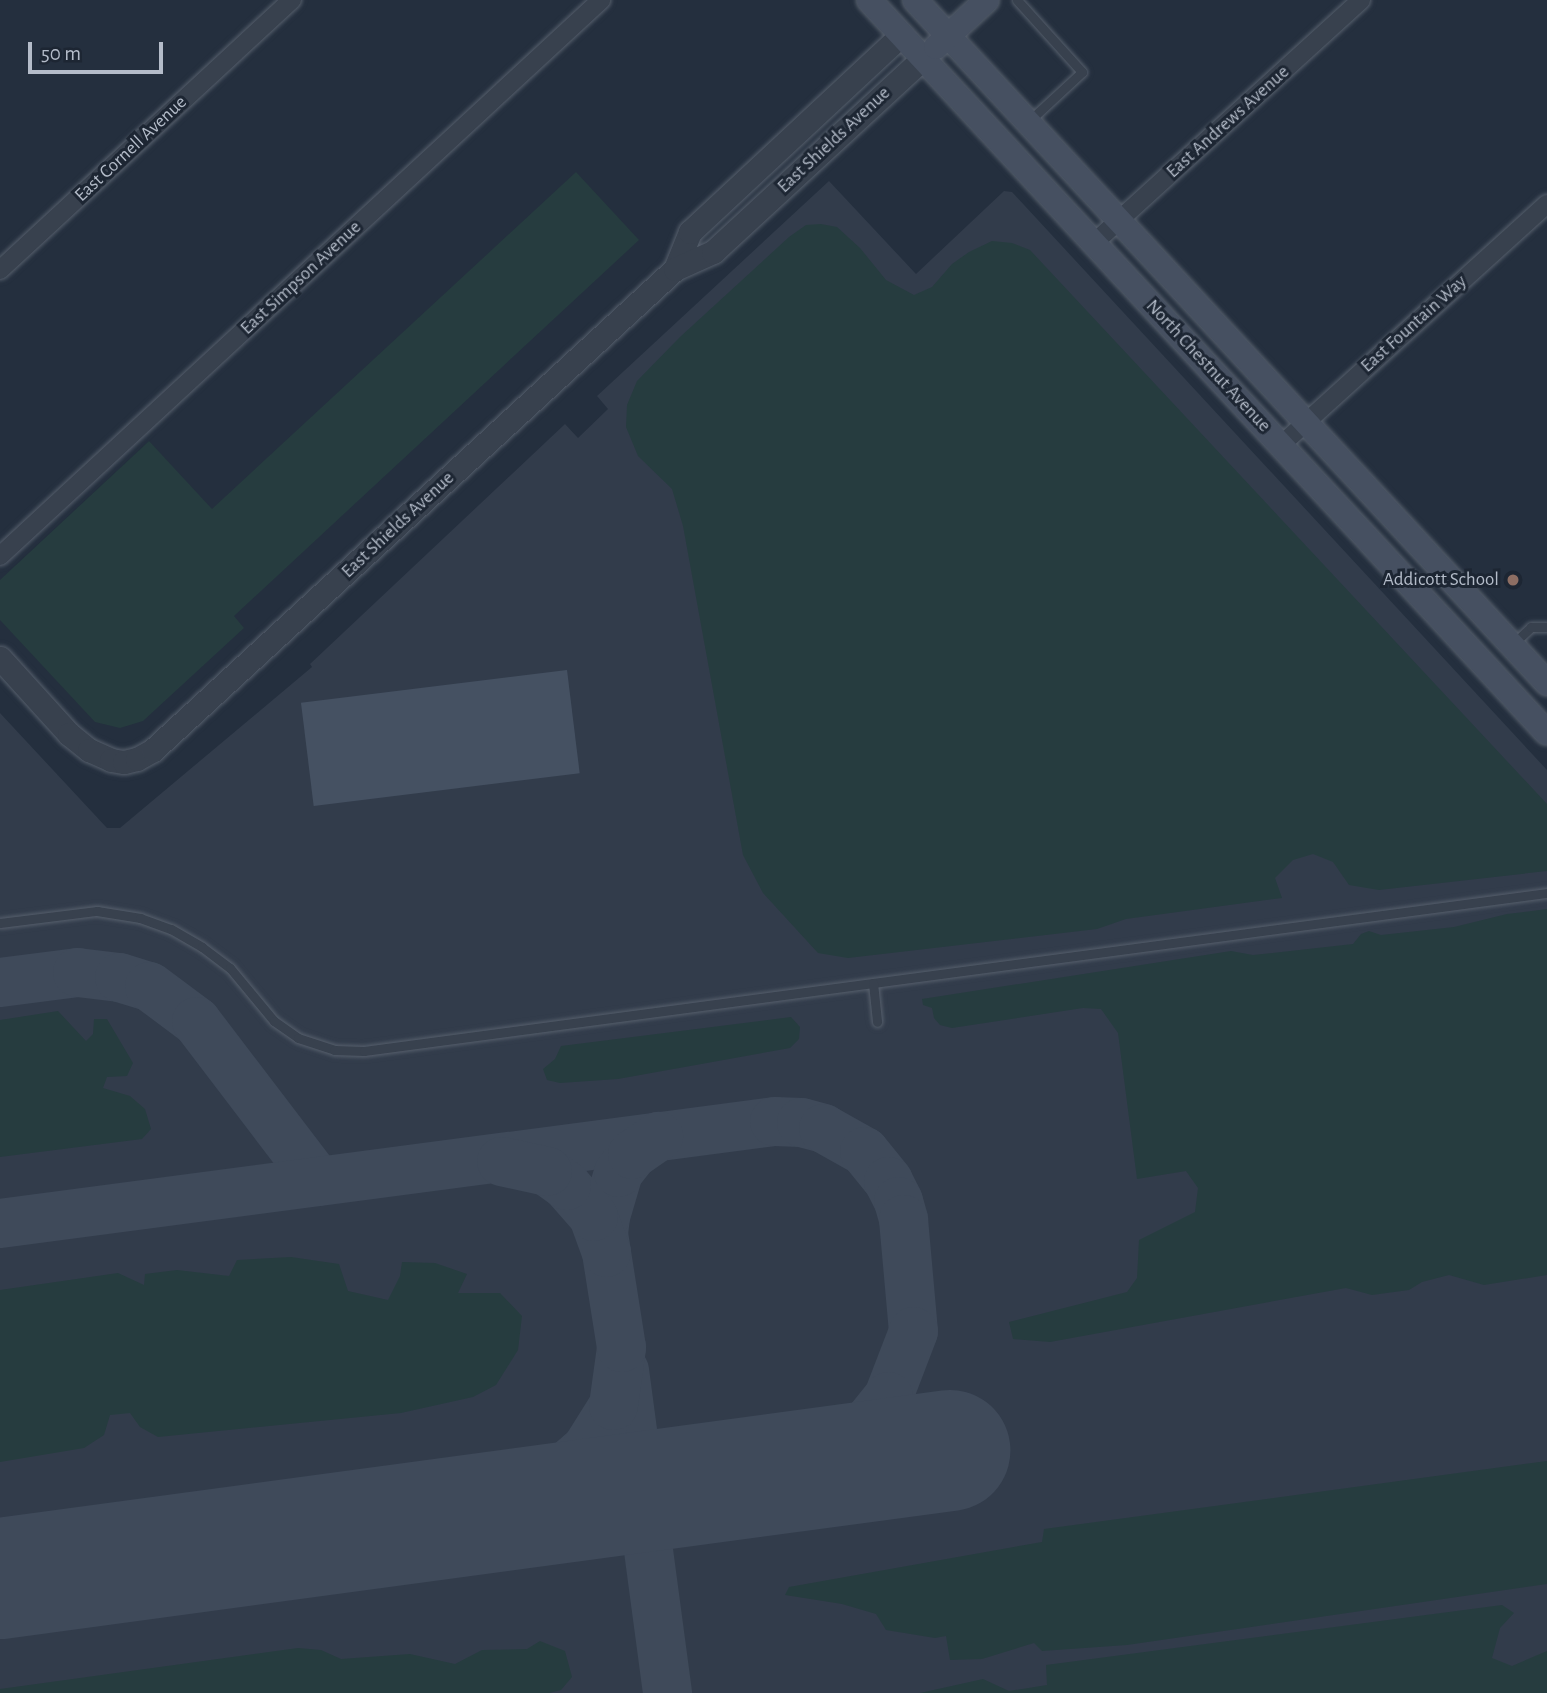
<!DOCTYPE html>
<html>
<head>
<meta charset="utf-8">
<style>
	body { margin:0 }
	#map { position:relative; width:1547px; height:1693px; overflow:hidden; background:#242f3e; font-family:"Alegreya Sans",sans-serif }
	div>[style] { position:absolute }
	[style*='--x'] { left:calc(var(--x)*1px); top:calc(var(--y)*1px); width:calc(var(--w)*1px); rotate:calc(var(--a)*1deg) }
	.airport>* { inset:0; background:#323c4b }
	.green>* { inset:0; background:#263c3f }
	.taxiway>* { height:49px; margin:-24.5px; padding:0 24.5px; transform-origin:24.5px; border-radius:24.5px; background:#3f4a5a }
	.runway>* { height:121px; margin:-60.5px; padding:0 60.5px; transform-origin:60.5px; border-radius:60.5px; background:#3f4a5a }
	.building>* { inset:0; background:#455162; transform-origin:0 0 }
	.roads { filter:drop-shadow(0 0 2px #565f6c) drop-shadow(0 0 2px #565f6c) }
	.service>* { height:9px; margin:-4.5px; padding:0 4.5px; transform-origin:4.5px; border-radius:4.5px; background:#38414e }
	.minor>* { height:18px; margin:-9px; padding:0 9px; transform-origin:9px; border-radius:9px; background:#38414e }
	.tertiary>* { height:23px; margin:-11.5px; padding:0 11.5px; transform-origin:11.5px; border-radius:11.5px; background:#38414e }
	.secondary>* { height:24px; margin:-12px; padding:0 12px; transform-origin:12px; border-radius:12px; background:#465061 }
	.dots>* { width:19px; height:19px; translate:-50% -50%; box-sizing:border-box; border:4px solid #1d2633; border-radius:50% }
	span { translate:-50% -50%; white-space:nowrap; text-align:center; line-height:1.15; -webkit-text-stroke:6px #1d2633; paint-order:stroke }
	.street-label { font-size:19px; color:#b4bcc9 }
	.poi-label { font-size:19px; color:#b4bcc9 }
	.right { translate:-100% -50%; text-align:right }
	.scale { position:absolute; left:28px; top:42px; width:135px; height:32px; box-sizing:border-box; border:4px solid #b4bcc9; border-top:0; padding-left:9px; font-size:21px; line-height:24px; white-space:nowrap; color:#b4bcc9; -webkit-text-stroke:5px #1d2633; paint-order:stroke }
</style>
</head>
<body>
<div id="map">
	<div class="airport">
		<div style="clip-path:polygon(829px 181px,916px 274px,1004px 191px,1012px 192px,1547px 770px,1547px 1693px,0 1693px,0 713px,107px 828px,120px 828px,312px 667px,310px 664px,565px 424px,578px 438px,608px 409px,597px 396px)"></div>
	</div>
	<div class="green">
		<div style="clip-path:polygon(576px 172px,639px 240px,234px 616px,244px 628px,143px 721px,120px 728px,95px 722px,0 620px,0 580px,149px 441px,212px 509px)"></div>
		<div style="clip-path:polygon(821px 224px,837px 227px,860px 248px,886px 280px,914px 295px,932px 287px,952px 264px,969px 252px,992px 241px,1012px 243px,1030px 250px,1547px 804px,1547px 871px,1379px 890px,1349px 885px,1333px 862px,1313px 854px,1293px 860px,1275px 878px,1282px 898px,1126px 919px,1097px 929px,848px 958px,818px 953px,763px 893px,743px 855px,683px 526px,672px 489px,638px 456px,626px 427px,627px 405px,637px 381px,680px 337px,789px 237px,806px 225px)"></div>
		<div style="clip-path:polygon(1547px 909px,1547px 1275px,1484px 1285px,1449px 1275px,1422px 1282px,1409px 1290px,1372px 1295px,1346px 1288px,1050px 1342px,1013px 1339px,1009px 1322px,1127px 1292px,1137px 1278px,1139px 1240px,1195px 1212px,1198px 1188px,1186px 1171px,1137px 1179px,1118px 1033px,1101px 1009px,1083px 1008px,952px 1028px,940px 1025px,934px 1018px,932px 1008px,923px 1005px,922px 999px,1231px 951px,1253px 955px,1353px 944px,1361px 934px,1369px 931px,1381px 935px,1454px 927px,1507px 914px)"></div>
		<div style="clip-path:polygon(58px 1011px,86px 1041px,93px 1034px,94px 1019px,107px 1019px,133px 1063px,127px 1076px,107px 1077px,103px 1088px,130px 1096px,145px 1109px,151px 1129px,142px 1139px,0 1157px,0 1020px)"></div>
		<div style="clip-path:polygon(791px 1017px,800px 1027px,799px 1039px,790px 1048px,618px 1079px,560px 1083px,547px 1080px,543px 1069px,555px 1059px,561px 1046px)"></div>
		<div style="clip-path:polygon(291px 1257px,339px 1264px,348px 1291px,388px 1300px,400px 1276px,402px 1262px,435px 1263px,467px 1274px,458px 1293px,500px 1293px,522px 1316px,518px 1350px,496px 1385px,473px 1397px,401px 1413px,158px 1437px,140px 1427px,130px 1413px,110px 1415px,104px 1435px,84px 1448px,0 1462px,0 1290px,118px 1273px,144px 1285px,145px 1274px,177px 1270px,229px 1276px,237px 1260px)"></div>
		<div style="clip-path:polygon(1547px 1461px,1547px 1584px,1127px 1645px,1042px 1651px,1034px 1643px,982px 1659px,950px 1660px,946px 1636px,935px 1638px,886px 1630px,876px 1614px,842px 1604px,785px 1595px,789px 1587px,1042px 1542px,1044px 1529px)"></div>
		<div style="clip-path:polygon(1502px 1605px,1514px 1613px,1500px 1628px,1492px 1658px,1512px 1666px,1547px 1651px,1547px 1693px,920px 1693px,983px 1679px,1009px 1691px,1047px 1685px,1046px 1665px)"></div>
		<div style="clip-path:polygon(540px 1641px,565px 1651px,572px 1677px,561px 1690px,549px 1693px,0 1693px,0 1689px,298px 1648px,321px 1650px,341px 1659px,410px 1654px,455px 1664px,482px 1650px,527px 1649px)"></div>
	</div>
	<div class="taxiway">
		<div style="--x:0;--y:982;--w:78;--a:-7.4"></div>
		<div style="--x:77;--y:972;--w:42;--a:6.8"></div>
		<div style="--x:119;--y:977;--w:31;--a:17"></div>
		<div style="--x:149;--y:986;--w:59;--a:36.7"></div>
		<div style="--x:196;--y:1021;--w:201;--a:52.7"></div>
		<div style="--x:0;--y:1223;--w:781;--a:-7.51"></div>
		<div style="--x:774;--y:1121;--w:27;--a:2"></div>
		<div style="--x:801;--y:1122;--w:23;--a:15"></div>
		<div style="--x:823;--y:1128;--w:47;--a:29.3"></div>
		<div style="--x:864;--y:1151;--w:38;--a:51"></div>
		<div style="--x:888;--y:1181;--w:22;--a:63"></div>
		<div style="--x:898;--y:1201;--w:19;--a:74"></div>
		<div style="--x:903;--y:1219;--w:112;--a:84.9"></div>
		<div style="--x:913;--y:1331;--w:70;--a:111"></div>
		<div style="--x:888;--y:1396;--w:70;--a:128.7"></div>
		<div style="--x:844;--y:1451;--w:29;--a:144"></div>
		<div style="--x:606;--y:1252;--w:19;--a:-99"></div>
		<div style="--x:603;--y:1233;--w:17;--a:-83"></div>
		<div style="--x:605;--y:1216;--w:46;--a:-73.5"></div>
		<div style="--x:618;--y:1172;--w:23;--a:-52"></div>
		<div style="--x:632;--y:1154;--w:32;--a:-35"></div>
		<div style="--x:624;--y:1370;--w:326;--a:82.4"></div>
		<div style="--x:479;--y:1514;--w:66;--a:-23.1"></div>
		<div style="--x:540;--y:1488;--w:61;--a:-41"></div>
		<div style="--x:586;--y:1448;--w:51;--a:-57.9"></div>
		<div style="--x:613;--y:1405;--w:59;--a:-82.1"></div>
		<div style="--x:621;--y:1347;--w:96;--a:-99"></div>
		<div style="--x:606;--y:1252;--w:38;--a:-110"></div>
		<div style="--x:593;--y:1216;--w:41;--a:-131.1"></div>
		<div style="--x:566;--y:1185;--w:24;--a:-144"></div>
		<div style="--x:547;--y:1171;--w:47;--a:-167.7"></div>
	</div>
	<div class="runway">
		<div style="--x:0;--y:1578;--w:958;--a:-7.68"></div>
	</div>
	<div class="building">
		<div style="left:567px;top:670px;width:104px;height:268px;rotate:83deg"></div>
	</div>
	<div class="roads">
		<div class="service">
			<div style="--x:1017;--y:0;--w:97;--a:47.9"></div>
			<div style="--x:1082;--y:72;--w:72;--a:137.2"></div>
			<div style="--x:1514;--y:643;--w:23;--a:-43"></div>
			<div style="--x:1531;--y:627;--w:16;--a:0"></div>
			<div style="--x:0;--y:923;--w:98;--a:-7.1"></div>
			<div style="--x:97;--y:911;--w:44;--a:9.2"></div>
			<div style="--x:140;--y:918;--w:33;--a:20"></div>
			<div style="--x:171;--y:929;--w:36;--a:30"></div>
			<div style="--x:202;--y:947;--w:35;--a:37"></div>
			<div style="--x:230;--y:968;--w:69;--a:50.3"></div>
			<div style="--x:274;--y:1021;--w:29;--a:35"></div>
			<div style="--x:298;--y:1038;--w:38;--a:18"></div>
			<div style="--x:334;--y:1050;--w:30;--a:2"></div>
			<div style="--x:364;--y:1051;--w:1194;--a:-7.61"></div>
			<div style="--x:873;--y:983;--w:39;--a:84"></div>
		</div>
		<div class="minor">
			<div style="--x:1094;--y:243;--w:361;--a:-42.3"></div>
			<div style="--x:0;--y:270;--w:398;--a:-42.8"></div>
			<div style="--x:1281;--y:445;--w:359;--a:-42.2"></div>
			<div style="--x:0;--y:556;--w:819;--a:-42.77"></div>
		</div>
		<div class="tertiary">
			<div style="--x:675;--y:269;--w:40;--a:-68"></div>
			<div style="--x:690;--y:232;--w:289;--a:-43"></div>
			<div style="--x:0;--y:658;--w:103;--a:47.8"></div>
			<div style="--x:69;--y:734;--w:26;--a:39"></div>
			<div style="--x:89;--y:750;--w:24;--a:24"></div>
			<div style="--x:111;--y:760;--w:13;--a:9"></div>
			<div style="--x:124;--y:762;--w:13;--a:-13"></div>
			<div style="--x:137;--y:759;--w:18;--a:-29"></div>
			<div style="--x:153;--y:750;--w:710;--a:-42.66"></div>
			<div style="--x:675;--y:269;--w:42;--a:-24.1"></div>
			<div style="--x:713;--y:252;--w:286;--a:-42.7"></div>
		</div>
		<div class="secondary">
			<div style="--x:869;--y:0;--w:998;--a:47.23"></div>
			<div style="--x:915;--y:0;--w:931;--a:47.22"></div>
			<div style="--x:936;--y:47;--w:69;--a:-42.7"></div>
		</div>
	</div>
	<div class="dots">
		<div style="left:1513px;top:580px;background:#8d6e63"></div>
	</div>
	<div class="street-label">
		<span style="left:1228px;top:122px;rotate:-42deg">East Andrews Avenue</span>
		<span style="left:834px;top:140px;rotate:-43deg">East Shields Avenue</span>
		<span style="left:131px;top:149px;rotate:-43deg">East Cornell Avenue</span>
		<span style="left:301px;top:278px;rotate:-43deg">East Simpson Avenue</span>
		<span style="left:1414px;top:324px;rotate:-42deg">East Fountain Way</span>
		<span style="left:1208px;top:366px;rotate:47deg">North Chestnut Avenue</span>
		<span style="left:398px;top:525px;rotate:-43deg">East Shields Avenue</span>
	</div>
	<div class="poi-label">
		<span class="right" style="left:1499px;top:580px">Addicott School</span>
	</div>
	<div class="scale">50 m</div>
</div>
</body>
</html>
